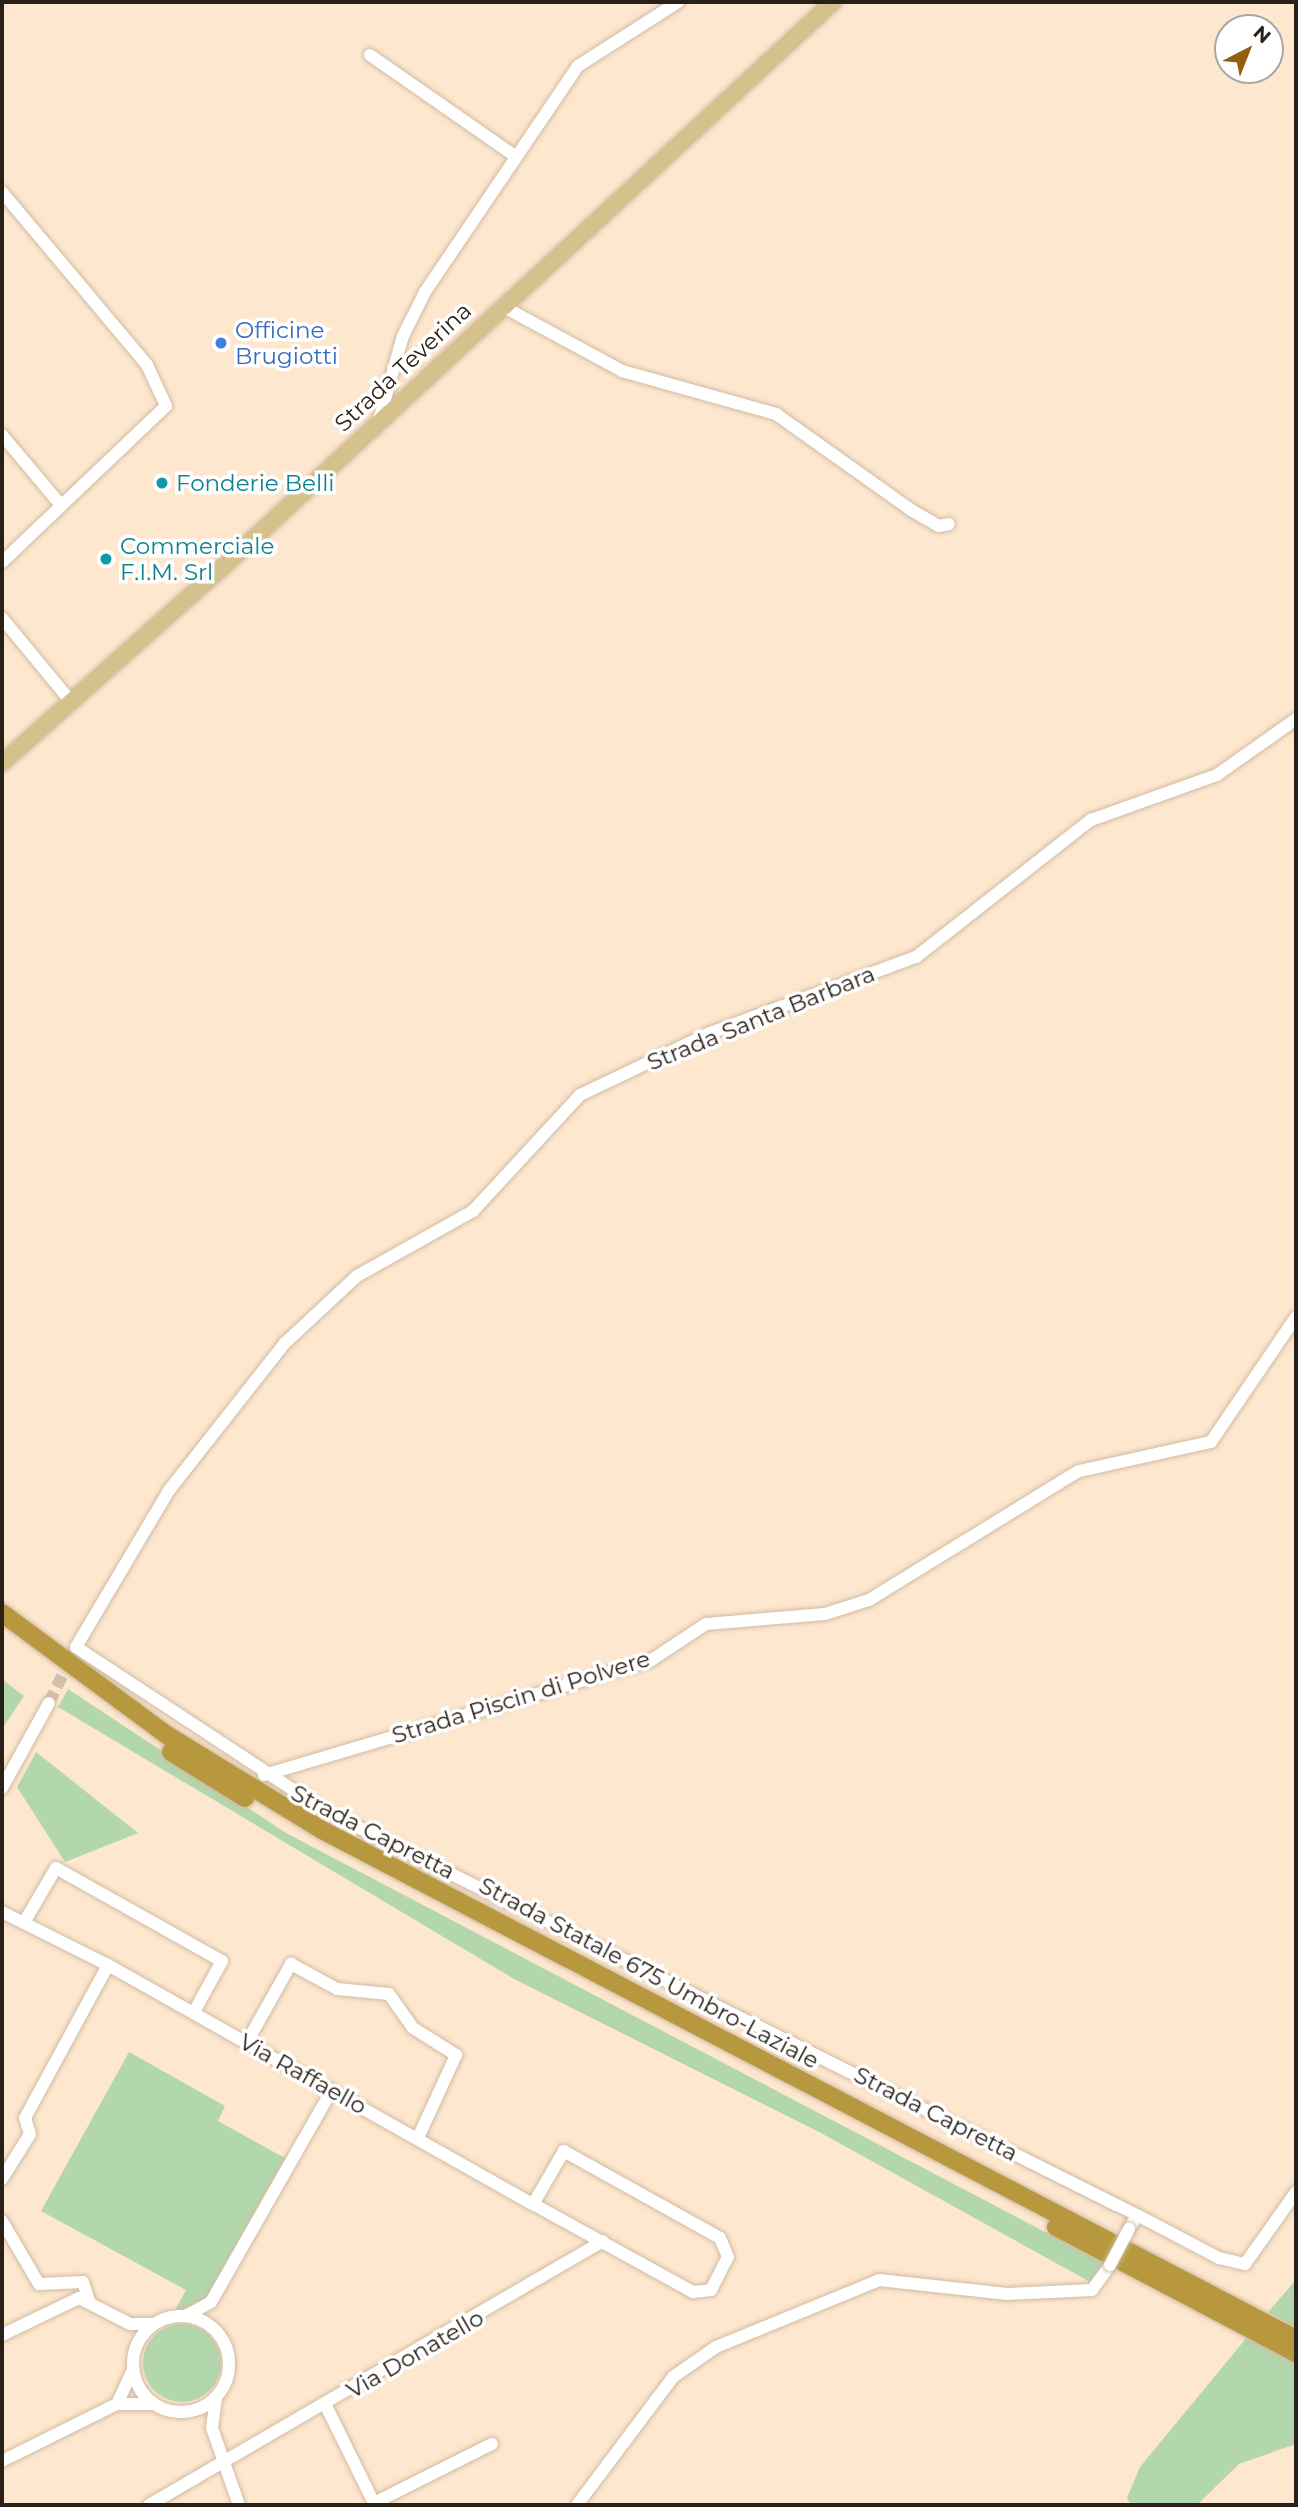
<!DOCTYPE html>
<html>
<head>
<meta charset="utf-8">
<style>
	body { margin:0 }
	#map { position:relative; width:1298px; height:2507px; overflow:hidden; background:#fde7ce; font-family:Montserrat,sans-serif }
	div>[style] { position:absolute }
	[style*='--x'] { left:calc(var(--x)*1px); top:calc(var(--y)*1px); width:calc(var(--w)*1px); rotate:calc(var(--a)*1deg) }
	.green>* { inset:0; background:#b3d7ad }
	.round { border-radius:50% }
	.minor-tunnel>* { height:12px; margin-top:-6px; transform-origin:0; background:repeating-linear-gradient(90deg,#d3bfaa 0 12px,transparent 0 18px) }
	.roads { filter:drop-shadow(0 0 2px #d0bba3) drop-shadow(0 0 2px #d0bba3) }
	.minor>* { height:12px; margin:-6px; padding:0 6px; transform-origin:6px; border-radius:6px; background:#fff }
	.minor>.ring { margin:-6px; padding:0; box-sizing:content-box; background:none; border:12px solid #fff; border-radius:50% }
	.major>* { height:16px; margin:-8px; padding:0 8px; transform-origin:8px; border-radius:8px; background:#d4c18b }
	.highway>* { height:18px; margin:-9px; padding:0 9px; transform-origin:9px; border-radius:9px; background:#b7983e }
	.bridges { filter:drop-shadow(0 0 2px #d0bba3) drop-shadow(0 0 2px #d0bba3) }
	.minor-bridge>* { height:12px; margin:-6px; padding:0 6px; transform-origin:6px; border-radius:6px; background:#fff }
	.dots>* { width:19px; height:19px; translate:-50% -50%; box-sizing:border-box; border:4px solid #fff; border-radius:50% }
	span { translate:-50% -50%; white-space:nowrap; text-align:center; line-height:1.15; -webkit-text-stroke:7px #fff; paint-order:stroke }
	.shop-label { font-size:23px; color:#366cbe }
	.left { translate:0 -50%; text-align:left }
	.street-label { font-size:23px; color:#292118 }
	.culture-label { font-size:23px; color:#0d838f }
	.frame { position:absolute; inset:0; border:4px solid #292118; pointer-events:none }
	.north { position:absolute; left:1214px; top:14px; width:70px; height:70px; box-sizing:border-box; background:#fff; border:2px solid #a9a6a3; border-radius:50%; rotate:42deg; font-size:19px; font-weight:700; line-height:28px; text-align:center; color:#292118 }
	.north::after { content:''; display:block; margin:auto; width:24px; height:32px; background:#935e12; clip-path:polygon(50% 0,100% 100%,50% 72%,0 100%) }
</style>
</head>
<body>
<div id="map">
	<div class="green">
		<div style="clip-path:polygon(3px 1680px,24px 1696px,2px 1729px,2px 1682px)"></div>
		<div style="clip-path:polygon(68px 1689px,286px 1833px,1104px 2263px,1097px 2277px,1092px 2283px,821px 2133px,514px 1979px,58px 1707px)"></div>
		<div style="clip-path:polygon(36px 1752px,138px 1833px,65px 1862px,17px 1787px)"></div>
		<div style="clip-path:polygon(129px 2052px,225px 2106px,218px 2121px,285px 2158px,206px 2299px,191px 2310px,175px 2310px,186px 2290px,41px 2211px)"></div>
		<div style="clip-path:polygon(1296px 2280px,1296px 2328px,1268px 2312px)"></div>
		<div class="round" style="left:143px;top:2324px;width:78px;height:78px"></div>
		<div style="clip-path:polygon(1248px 2336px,1296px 2361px,1296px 2444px,1239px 2464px,1197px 2505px,1131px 2505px,1127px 2498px,1140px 2467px)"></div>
	</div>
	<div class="minor-tunnel">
		<div style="--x:49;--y:1703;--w:62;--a:-64.3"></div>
	</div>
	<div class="roads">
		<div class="minor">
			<div style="--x:370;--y:55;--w:177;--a:34.9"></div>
			<div style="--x:2;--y:192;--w:226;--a:50"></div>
			<div style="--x:147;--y:365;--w:45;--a:65.1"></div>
			<div style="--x:166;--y:406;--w:226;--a:136.4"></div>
			<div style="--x:502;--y:306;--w:136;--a:28.4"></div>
			<div style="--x:622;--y:371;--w:160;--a:15.6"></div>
			<div style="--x:776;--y:414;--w:166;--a:35.4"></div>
			<div style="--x:911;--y:510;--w:32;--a:30"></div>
			<div style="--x:939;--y:526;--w:10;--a:-11"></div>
			<div style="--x:379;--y:420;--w:87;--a:-74.1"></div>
			<div style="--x:403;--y:336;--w:49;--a:-63.4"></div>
			<div style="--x:425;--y:292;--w:273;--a:-55.9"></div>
			<div style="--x:578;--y:66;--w:119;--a:-32.6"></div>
			<div style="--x:2;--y:435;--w:89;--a:50"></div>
			<div style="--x:2;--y:618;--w:110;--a:50.5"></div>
			<div style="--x:264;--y:1775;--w:402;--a:-16.5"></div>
			<div style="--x:650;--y:1661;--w:67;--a:-33.5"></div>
			<div style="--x:706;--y:1624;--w:119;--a:-4.8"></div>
			<div style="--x:825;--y:1614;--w:46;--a:-17.7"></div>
			<div style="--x:869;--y:1600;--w:246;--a:-31.6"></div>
			<div style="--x:1079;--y:1471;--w:135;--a:-12.4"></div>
			<div style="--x:1211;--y:1442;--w:151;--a:-55.8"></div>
			<div style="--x:2;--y:1788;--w:97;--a:-61.1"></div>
			<div style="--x:2;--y:1912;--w:119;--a:26.6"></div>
			<div style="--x:108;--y:1965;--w:488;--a:29.4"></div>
			<div style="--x:533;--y:2204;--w:183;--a:28.8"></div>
			<div style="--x:693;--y:2292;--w:18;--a:-6"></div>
			<div style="--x:711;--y:2290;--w:37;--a:-63"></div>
			<div style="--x:728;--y:2257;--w:21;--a:-113"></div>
			<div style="--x:720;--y:2238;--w:179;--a:-150.9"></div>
			<div style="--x:564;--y:2151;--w:61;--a:120.3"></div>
			<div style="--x:26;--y:1919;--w:59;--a:-59.5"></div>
			<div style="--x:56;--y:1868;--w:190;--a:29.3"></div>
			<div style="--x:222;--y:1961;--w:58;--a:118.8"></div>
			<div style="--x:247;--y:2042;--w:90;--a:-60.6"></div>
			<div style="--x:291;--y:1964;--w:52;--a:28.5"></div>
			<div style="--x:337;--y:1989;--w:52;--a:5.5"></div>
			<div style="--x:389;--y:1994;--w:42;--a:54.8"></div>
			<div style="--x:413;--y:2028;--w:51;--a:32.1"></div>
			<div style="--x:456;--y:2055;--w:91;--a:114.6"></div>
			<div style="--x:2;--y:2179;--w:53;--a:-58.1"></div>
			<div style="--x:30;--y:2134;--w:17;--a:-107"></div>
			<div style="--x:25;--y:2118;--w:174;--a:-61.5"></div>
			<div style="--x:1137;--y:2215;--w:905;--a:-153.55"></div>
			<div style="--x:327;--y:1812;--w:300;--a:-146.7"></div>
			<div style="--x:76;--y:1647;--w:184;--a:-59.3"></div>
			<div style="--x:170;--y:1489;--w:186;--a:-51.8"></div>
			<div style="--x:285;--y:1343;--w:98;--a:-42.9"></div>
			<div style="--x:357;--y:1276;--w:133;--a:-29.3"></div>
			<div style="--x:473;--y:1211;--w:158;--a:-47.3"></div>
			<div style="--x:580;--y:1095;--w:144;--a:-25.5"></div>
			<div style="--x:710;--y:1033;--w:220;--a:-20.3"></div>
			<div style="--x:916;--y:957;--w:222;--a:-38.1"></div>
			<div style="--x:1091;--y:820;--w:134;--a:-19.7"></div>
			<div style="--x:1217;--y:775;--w:97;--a:-35.3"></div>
			<div style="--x:2;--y:2221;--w:73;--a:59.6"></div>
			<div style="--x:39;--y:2284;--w:44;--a:-2.6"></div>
			<div style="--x:83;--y:2282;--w:20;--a:72"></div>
			<div style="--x:1129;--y:2229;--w:16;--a:-60"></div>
			<div style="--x:1137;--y:2215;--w:93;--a:27.7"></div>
			<div style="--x:1219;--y:2258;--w:27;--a:13"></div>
			<div style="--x:1245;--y:2264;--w:88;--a:-54.7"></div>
			<div style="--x:187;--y:2315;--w:27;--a:-28"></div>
			<div style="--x:211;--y:2302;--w:244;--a:-60.3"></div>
			<div class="ring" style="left:133px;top:2316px;width:84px;height:84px"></div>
			<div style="--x:2;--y:2335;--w:85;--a:-25.7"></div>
			<div style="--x:79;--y:2298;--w:57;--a:27"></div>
			<div style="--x:130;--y:2324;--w:23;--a:0"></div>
			<div style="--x:216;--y:2399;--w:29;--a:98"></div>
			<div style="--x:212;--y:2428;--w:82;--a:70.7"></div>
			<div style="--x:117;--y:2404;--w:38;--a:-65"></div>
			<div style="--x:326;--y:2406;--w:108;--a:63.7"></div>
			<div style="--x:374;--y:2503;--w:132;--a:-26.6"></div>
			<div style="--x:2;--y:2461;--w:128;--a:-26.4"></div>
			<div style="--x:117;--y:2404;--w:37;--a:0"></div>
			<div style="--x:149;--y:2505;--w:525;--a:-30.18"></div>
			<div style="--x:577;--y:2505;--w:160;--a:-53.1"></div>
			<div style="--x:673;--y:2377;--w:52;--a:-34.9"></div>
			<div style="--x:716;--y:2347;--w:176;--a:-22.3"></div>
			<div style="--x:879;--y:2280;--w:129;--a:6.2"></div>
			<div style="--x:1007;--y:2294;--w:85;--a:-2.7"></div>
			<div style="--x:1092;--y:2290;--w:31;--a:-54"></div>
		</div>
		<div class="major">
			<div style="--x:2;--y:763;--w:297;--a:-41.6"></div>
			<div style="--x:224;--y:566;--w:830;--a:-42.8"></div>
		</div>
		<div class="highway">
			<div style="--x:2;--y:1613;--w:205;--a:36.5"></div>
			<div style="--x:167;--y:1735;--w:182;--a:31.5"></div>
			<div style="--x:322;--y:1830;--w:1099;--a:27.59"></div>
			<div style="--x:171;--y:1752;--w:87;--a:31.9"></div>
			<div style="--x:1056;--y:2227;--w:271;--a:27.7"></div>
		</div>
	</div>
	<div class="bridges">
		<div class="minor-bridge">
			<div style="--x:1110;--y:2265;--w:41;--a:-62.2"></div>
		</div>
	</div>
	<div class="dots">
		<div style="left:221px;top:343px;background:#3f7fe0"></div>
		<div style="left:162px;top:483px;background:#0f9aa8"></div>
		<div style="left:106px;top:559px;background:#0f9aa8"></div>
	</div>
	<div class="shop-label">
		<span class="left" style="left:235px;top:343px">Officine<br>Brugiotti</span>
	</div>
	<div class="street-label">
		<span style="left:403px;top:367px;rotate:-43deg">Strada Teverina</span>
		<span style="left:761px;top:1018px;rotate:-22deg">Strada Santa Barbara</span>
		<span style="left:521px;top:1697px;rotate:-17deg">Strada Piscin di Polvere</span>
		<span style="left:373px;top:1832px;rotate:27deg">Strada Capretta</span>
		<span style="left:649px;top:1973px;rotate:28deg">Strada Statale 675 Umbro-Laziale</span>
		<span style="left:303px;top:2074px;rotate:29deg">Via Raffaello</span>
		<span style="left:936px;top:2114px;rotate:27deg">Strada Capretta</span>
		<span style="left:415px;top:2354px;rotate:-30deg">Via Donatello</span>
	</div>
	<div class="culture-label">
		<span class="left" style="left:176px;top:483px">Fonderie Belli</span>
		<span class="left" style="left:120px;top:559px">Commerciale<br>F.I.M. Srl</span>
	</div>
	<div class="frame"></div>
	<div class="north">N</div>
</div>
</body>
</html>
